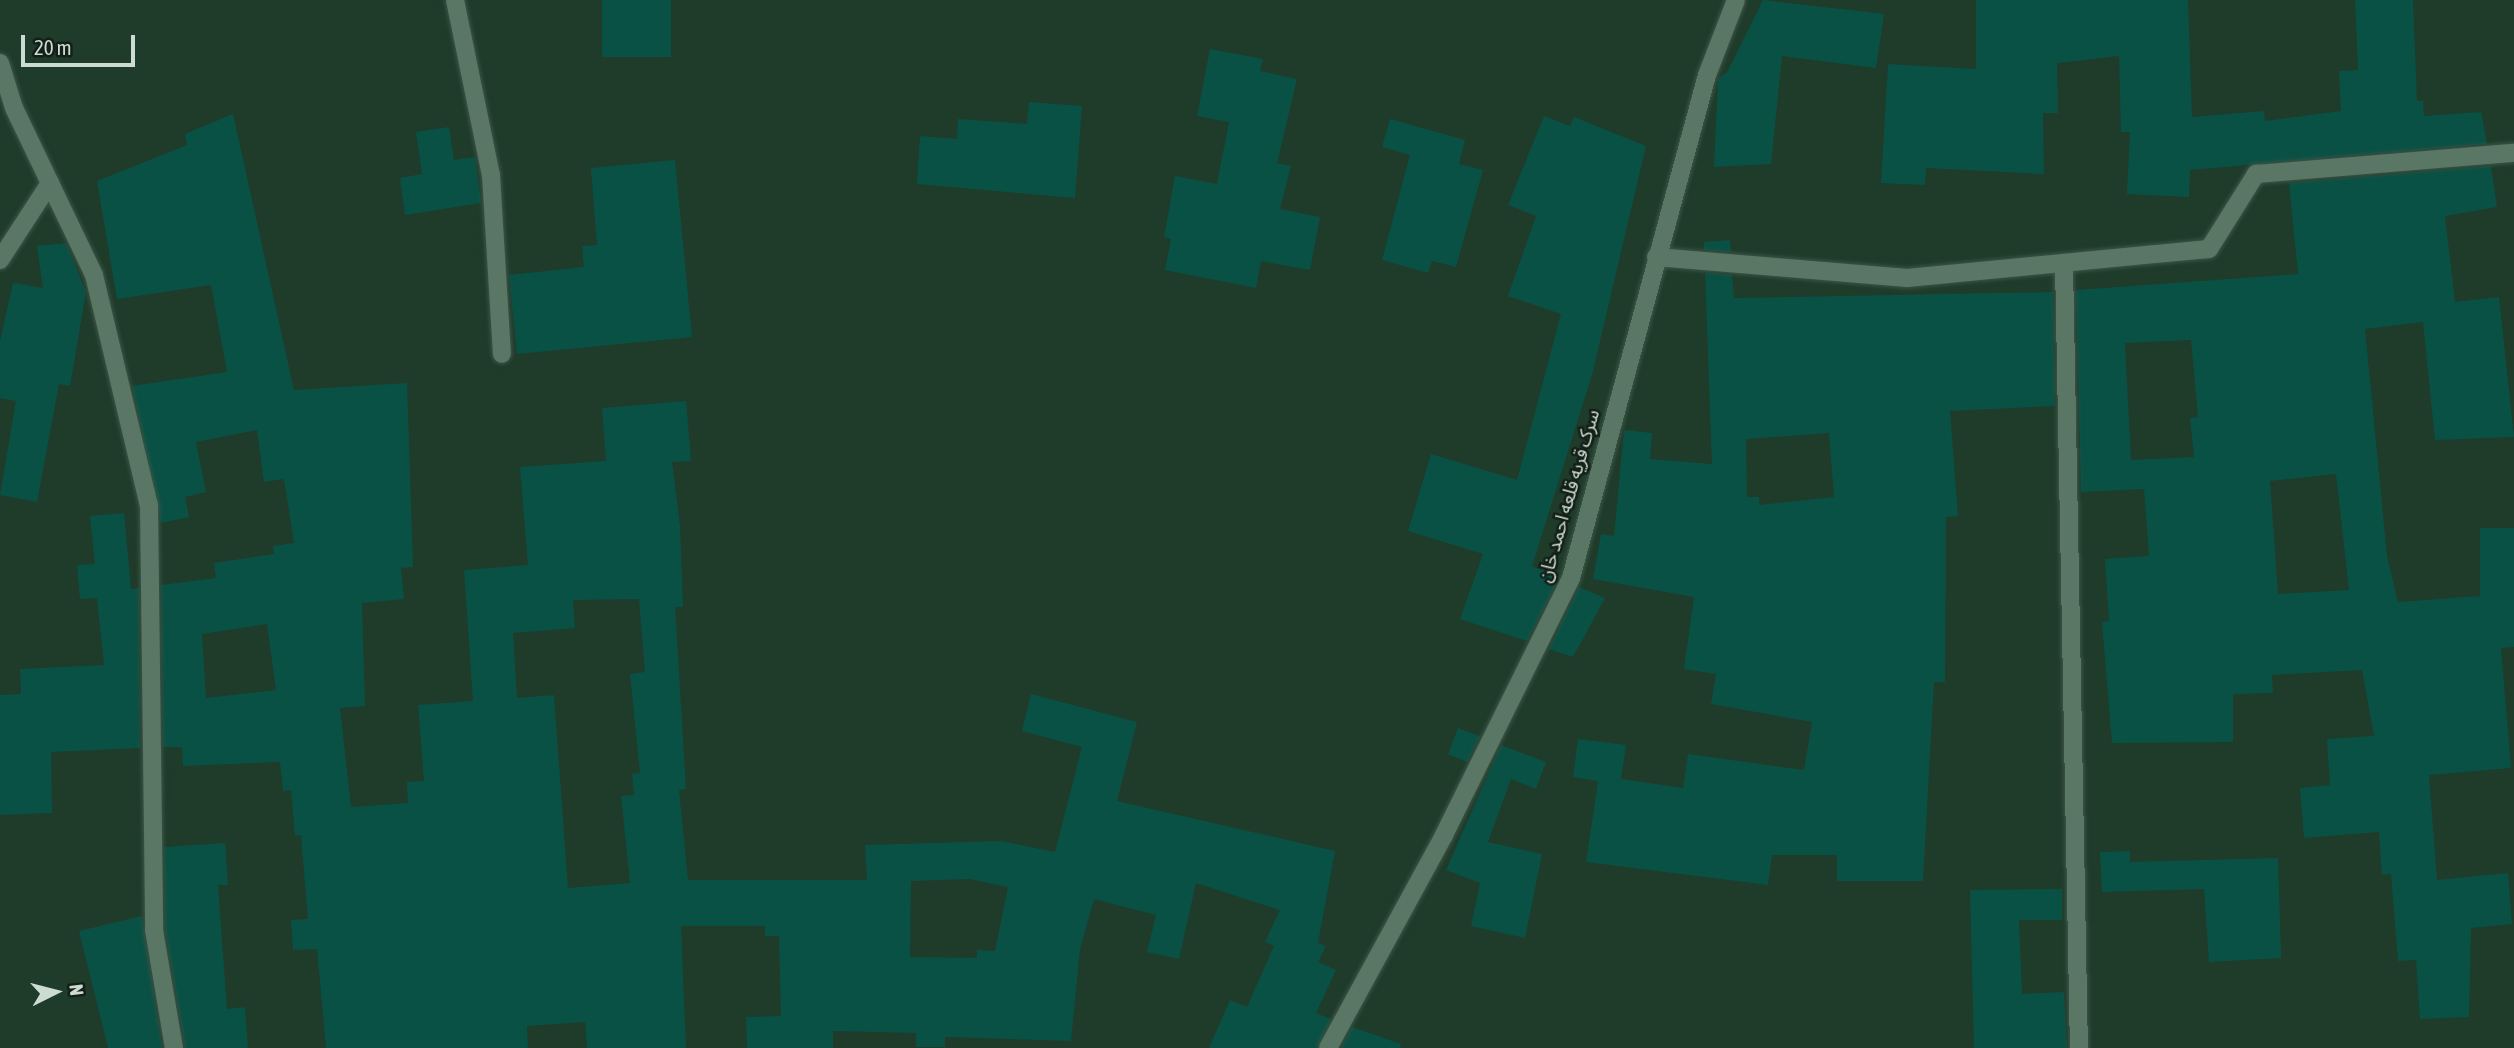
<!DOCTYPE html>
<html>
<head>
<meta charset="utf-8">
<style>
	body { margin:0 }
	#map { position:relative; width:2514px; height:1048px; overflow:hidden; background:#1f3b2a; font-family:"Asap Condensed","Noto Sans Arabic",sans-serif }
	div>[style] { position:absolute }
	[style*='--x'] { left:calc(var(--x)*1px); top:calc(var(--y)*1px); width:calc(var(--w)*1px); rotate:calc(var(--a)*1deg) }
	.building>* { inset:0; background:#0a5145; transform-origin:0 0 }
	.roads { filter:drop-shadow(0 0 2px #3d5547) drop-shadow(0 0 2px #3d5547) }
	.minor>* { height:18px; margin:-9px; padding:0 9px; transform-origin:9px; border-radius:9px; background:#5a7765 }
	.tertiary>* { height:18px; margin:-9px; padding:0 9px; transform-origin:9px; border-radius:9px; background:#5a7765 }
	span { translate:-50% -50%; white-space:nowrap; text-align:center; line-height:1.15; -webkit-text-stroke:5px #131f17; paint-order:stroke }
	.street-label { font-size:19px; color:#ccdcd1 }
	.north { position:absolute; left:21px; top:957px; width:70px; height:70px; -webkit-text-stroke:5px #131f17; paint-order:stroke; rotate:84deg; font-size:19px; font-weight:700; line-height:28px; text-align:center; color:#ccdcd1 }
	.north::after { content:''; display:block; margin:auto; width:24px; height:32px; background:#ccdcd1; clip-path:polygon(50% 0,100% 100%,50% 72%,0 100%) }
	.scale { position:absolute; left:21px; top:35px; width:114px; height:32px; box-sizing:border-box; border:4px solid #ccdcd1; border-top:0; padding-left:9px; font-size:21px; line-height:24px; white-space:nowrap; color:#ccdcd1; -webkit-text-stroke:5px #131f17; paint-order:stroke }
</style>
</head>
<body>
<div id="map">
	<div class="building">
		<div style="left:602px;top:0;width:69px;height:57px"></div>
		<div style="clip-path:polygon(1763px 0,1884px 14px,1876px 68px,1782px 56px,1771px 164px,1714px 167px,1718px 79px,1728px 71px)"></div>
		<div style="clip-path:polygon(1976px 0,2188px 0,2192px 117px,2264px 111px,2265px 121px,2341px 111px,2339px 71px,2358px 70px,2355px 0,2413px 0,2417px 101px,2423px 101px,2424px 116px,2481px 112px,2487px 144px,2190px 170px,2189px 197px,2127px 194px,2130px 132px,2121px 132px,2119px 56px,2057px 63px,2058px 113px,2043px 113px,2044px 174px,1926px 168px,1925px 185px,1881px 183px,1888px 64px,1976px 69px)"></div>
		<div style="clip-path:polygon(1210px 49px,1263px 59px,1260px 71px,1297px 79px,1277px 163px,1291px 166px,1280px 209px,1320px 217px,1310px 270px,1261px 261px,1256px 288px,1165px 270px,1171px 239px,1164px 237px,1175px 176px,1217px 184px,1229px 122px,1197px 116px)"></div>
		<div style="clip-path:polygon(1029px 102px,1082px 106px,1075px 198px,917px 184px,920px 136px,957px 139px,958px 119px,1027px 124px)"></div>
		<div style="clip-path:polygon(evenodd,233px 114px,294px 390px,407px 383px,413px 567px,401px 568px,404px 599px,362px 603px,365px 706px,340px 708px,351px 807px,408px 803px,407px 782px,424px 781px,418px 705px,473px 701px,464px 570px,528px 565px,520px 467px,606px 461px,602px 408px,686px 401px,691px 461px,672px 462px,680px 526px,683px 607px,675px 607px,686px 789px,679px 790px,688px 880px,867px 880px,865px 845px,1001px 841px,1055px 852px,1082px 747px,1022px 731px,1031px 694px,1137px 722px,1117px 801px,1335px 851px,1318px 943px,1326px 946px,1318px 962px,1336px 970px,1316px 1013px,1331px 1019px,1317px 1048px,1209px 1048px,1230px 1000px,1247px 1007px,1274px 946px,1265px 942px,1280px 910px,1196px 883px,1179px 959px,1147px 952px,1156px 915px,1094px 899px,1080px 949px,1071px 1041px,945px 1037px,945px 1047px,916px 1047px,916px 1033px,833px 1031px,833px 1048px,747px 1048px,746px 1017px,781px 1016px,779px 936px,765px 936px,765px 926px,681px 926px,686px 1048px,587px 1048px,585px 1022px,527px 1026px,528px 1048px,326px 1048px,317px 949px,293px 950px,291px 920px,308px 919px,301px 835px,295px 836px,291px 790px,283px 791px,280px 762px,183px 766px,182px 747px,163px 747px,161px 585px,216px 578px,214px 563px,274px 554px,273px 546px,294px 543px,284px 479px,264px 482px,257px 430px,196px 442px,206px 492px,185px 497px,189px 517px,161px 523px,132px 386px,227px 372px,211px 285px,117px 299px,97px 181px,187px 145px,185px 134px,233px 114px,639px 599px,645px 672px,630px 674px,640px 773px,632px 774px,634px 795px,621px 796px,630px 883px,568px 888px,554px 695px,517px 698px,513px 633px,575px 628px,573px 600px,639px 599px,233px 114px,267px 624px,276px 690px,206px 698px,202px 634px,267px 624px,233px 114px,970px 879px,1008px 887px,995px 951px,977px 950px,977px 958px,910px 957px,911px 881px,970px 879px)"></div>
		<div style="clip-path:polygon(1544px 116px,1570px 126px,1574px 117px,1646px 146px,1592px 375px,1532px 566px,1559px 578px,1527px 641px,1460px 619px,1483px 554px,1408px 531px,1431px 454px,1517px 480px,1561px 314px,1508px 296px,1536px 216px,1508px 205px)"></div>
		<div style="clip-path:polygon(1390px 119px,1465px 140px,1459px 164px,1483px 170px,1456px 267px,1432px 261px,1428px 273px,1382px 260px,1410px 155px,1382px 147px)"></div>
		<div style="clip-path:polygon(449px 127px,454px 160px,475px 157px,481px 203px,405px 215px,400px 178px,422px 174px,416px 132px)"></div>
		<div style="clip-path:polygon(675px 160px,692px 337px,517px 354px,509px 275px,584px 267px,582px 246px,597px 245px,591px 168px)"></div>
		<div style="clip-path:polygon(evenodd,2491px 166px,2497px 207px,2445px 216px,2455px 302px,2499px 297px,2514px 437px,2435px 440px,2423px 322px,2365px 329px,2387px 556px,2398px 602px,2480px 596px,2480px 528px,2514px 528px,2514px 647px,2501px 648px,2511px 768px,2429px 775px,2437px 880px,2508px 873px,2512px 924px,2471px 928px,2469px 1017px,2420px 1019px,2416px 960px,2398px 961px,2391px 874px,2382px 875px,2379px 832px,2304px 838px,2300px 788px,2330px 785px,2327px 739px,2374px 736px,2362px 670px,2272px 675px,2273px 693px,2233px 694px,2233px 742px,2112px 743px,2102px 622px,2109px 621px,2105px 559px,2149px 556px,2144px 489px,2081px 492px,2076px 290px,2298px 274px,2289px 183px,2491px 166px,2191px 340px,2198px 417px,2190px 418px,2194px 457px,2131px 460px,2125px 343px,2191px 340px,2491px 166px,2336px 474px,2349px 590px,2278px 594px,2270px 481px,2336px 474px)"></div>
		<div style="clip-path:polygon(1730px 240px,1731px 252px,1704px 250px,1704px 242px)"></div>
		<div style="clip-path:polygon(66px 243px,86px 292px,70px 386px,59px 384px,37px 502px,0 495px,16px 401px,0 398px,0 341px,13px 283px,43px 288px,37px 246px)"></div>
		<div style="clip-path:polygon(evenodd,1705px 273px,1732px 275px,1734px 298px,2053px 292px,2055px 406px,1950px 411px,1958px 516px,1946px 517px,1945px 682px,1934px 682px,1923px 881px,1837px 881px,1837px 855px,1772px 855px,1768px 885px,1586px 862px,1598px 781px,1573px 777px,1578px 739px,1626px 745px,1621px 779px,1683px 788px,1688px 754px,1804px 770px,1812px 722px,1711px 704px,1716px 674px,1684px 669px,1694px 597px,1593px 579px,1601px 534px,1614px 536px,1624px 430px,1652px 433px,1650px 459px,1712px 464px,1705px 273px,1829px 433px,1834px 497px,1759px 505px,1759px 497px,1747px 497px,1746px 439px,1829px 433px)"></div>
		<div style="clip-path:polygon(124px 513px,131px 589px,139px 588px,140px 748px,51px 752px,52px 813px,0 815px,0 695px,21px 694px,20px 669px,104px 665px,97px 598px,80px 599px,77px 565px,95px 564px,90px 516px)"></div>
		<div style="clip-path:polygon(1579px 587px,1605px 598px,1573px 657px,1549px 649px)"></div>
		<div style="clip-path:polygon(1458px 728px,1480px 736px,1467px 762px,1448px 754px)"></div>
		<div style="clip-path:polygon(1501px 745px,1546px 762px,1536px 789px,1511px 779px,1488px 842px,1542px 854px,1525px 938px,1471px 926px,1480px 883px,1446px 870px)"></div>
		<div style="clip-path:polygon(225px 843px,228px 885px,218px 885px,227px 1009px,245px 1007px,248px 1048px,185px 1048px,165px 929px,164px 847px)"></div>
		<div style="clip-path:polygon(2130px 851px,2130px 862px,2278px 858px,2281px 958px,2209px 962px,2204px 889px,2102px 892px,2100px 852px)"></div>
		<div style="clip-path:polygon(2062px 889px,2062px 920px,2019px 920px,2022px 994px,2064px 992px,2067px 1048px,1974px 1048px,1970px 890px)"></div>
		<div style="clip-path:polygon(142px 916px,162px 1048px,108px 1048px,79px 931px)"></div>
		<div style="clip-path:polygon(1352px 1027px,1401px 1044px,1400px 1048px,1341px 1048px)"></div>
	</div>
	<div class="roads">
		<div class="minor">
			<div style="--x:455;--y:0;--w:179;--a:78.4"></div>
			<div style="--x:491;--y:175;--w:179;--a:86.5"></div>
			<div style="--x:0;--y:63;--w:47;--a:72.7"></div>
			<div style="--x:14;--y:108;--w:185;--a:64.4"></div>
			<div style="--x:94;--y:275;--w:236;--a:76.6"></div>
			<div style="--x:149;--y:505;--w:425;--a:89.3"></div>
			<div style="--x:154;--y:930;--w:120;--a:80.4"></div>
			<div style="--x:1656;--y:257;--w:252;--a:4.8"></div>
			<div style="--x:1907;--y:278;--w:303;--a:-5.5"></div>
			<div style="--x:2209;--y:249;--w:89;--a:-57.9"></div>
			<div style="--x:2256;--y:174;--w:259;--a:-4.7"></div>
			<div style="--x:0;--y:260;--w:92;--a:-57"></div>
			<div style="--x:2064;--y:263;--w:785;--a:88.91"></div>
		</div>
		<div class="tertiary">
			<div style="--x:1328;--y:1048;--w:243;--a:-61.4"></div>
			<div style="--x:1444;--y:835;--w:287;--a:-63.7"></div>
			<div style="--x:1571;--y:578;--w:521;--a:-74.87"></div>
			<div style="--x:1707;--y:75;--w:80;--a:-68.9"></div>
		</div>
	</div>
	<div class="street-label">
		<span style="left:1569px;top:496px;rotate:-74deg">سرک قریه قلعه احمد خان</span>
	</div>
	<div class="north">N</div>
	<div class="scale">20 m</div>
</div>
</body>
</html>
